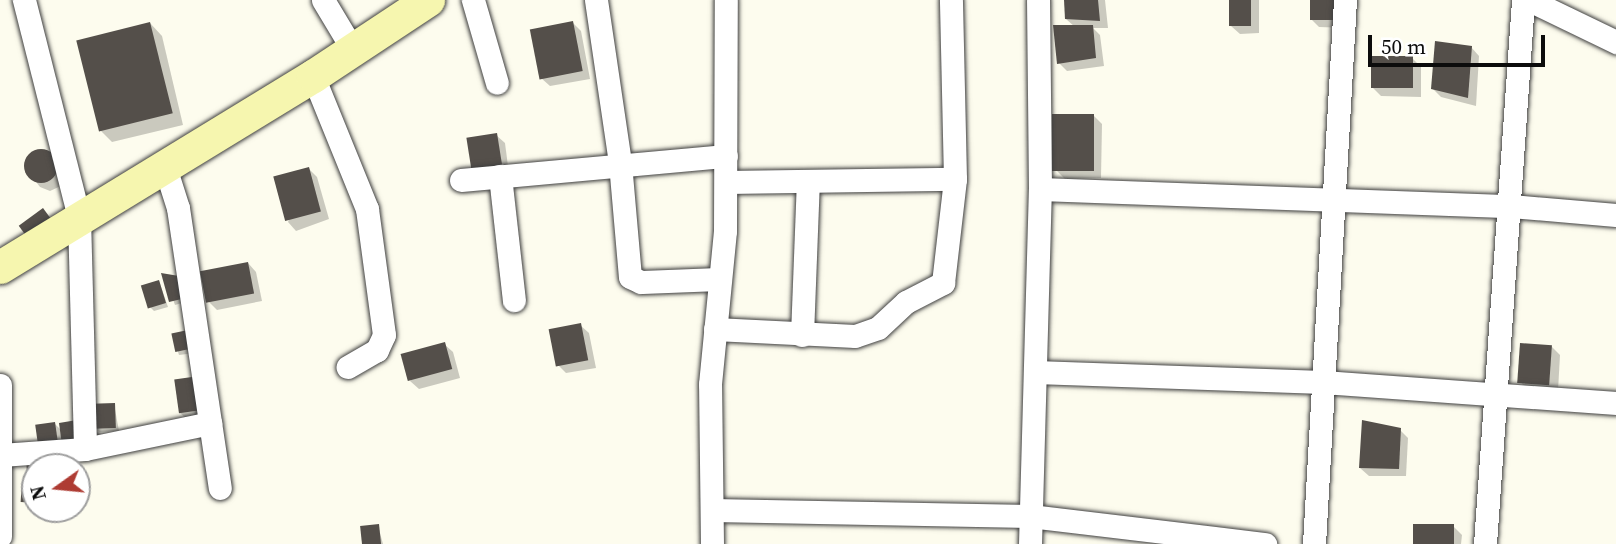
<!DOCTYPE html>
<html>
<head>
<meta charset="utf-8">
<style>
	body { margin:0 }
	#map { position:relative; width:1616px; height:544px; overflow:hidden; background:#fdfcee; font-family:"Source Serif 4",serif }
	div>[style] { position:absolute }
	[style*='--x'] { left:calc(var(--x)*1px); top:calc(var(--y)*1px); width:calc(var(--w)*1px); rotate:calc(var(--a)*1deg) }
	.shadow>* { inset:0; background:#0003 }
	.building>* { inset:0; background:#544f4a; transform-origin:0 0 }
	.round { border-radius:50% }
	.roads { filter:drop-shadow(0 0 2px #3f3f3f) drop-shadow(0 0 2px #3f3f3f) }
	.minor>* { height:23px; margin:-11.5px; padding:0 11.5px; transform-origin:11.5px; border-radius:11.5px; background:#fff }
	.secondary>* { height:33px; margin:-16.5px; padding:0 16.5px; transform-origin:16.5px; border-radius:16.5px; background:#f6f6af }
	span { translate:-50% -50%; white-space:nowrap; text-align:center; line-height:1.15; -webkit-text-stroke:7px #fff; paint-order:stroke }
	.north { position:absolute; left:21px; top:453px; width:70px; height:70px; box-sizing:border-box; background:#fff; border:2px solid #9e9e9e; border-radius:50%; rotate:255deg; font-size:19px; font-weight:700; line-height:28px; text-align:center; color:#0c0c0c }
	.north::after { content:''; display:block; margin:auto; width:24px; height:32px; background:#ae3b33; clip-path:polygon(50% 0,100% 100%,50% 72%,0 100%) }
	.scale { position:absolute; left:1368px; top:35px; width:177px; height:32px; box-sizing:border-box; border:4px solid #0c0c0c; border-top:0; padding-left:9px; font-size:21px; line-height:24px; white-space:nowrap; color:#0c0c0c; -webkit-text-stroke:5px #fff; paint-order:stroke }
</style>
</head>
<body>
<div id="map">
	<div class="shadow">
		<div style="clip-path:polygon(1066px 0,1105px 0,1108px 28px,1093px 28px,1100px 35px,1104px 66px,1067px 71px,1059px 63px,1075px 27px,1066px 19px)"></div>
		<div style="clip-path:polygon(1231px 0,1259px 0,1259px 33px,1240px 34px,1231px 26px)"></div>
		<div style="clip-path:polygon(1312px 0,1347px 28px,1319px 27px,1311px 19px)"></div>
		<div style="clip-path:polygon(150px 23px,162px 36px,183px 125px,112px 142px,100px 130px)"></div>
		<div style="clip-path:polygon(573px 23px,581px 31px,590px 79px,550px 86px,541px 78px)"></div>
		<div style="clip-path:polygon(1471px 47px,1479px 56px,1476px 106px,1441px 97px,1433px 89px)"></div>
		<div style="clip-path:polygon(1412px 58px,1421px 67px,1421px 97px,1381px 96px,1372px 87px)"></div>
		<div style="clip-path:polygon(1093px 115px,1102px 124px,1101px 178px,1065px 179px,1056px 170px)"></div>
		<div style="clip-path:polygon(496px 135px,505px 143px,509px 174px,480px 178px)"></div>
		<div style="clip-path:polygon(40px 151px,58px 162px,63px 185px,50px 191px,40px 187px,26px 169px,31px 155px)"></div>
		<div style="clip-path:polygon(309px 169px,317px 177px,329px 219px,296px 231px,288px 222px)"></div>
		<div style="clip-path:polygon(248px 263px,256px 272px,262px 301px,217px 310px,209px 302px)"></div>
		<div style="clip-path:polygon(164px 276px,192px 300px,175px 305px)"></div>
		<div style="clip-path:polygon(159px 281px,168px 307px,154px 311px,150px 307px)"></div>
		<div style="clip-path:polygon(580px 325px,589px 333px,596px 368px,566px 373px,558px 365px)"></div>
		<div style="clip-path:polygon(173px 335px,195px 353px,179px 355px)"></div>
		<div style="clip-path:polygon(444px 344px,453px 352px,460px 378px,419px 389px,410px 381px)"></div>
		<div style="clip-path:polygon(1551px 346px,1560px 355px,1558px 391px,1529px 390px,1520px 382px)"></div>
		<div style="clip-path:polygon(198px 378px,211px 418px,189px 421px,180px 413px)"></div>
		<div style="clip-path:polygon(114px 404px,119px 431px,99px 432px,95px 428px)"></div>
		<div style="clip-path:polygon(76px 422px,61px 446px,37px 426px,55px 424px,62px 431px)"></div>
		<div style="clip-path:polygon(1400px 430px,1408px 438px,1406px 476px,1369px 476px,1360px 468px)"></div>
		<div style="clip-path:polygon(28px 458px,64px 461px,63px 467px,35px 467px,32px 478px)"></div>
		<div style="clip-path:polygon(35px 484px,35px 505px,28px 505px,24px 501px)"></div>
		<div style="clip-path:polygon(378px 526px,383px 544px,364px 544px)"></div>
		<div style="clip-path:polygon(1453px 526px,1462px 535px,1461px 544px,1414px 544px)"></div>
	</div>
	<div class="building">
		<div style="clip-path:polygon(1064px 0,1098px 0,1100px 21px,1065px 19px)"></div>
		<div style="left:1229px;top:0;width:22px;height:26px"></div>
		<div style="left:1310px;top:0;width:30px;height:20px"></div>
		<div style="left:573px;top:21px;width:51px;height:44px;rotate:79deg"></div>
		<div style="left:150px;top:22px;width:94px;height:76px;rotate:76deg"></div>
		<div style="clip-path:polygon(1053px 25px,1093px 25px,1096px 58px,1057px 64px)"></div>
		<div style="clip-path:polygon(1435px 41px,1472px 46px,1468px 98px,1431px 89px)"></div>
		<div style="left:1371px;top:56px;width:42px;height:32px"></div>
		<div style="left:1052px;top:114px;width:42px;height:57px"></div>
		<div style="left:497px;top:133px;width:33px;height:31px;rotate:81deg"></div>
		<div class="round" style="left:24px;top:149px;width:34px;height:34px"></div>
		<div style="left:309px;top:167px;width:46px;height:37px;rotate:75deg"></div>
		<div style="left:43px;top:208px;width:17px;height:30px;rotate:54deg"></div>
		<div style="left:248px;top:262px;width:32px;height:49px;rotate:79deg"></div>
		<div style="clip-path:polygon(161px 273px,185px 277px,190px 297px,169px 302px)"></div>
		<div style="left:159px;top:280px;width:24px;height:19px;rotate:73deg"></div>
		<div style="left:581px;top:323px;width:38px;height:33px;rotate:79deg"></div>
		<div style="left:188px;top:330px;width:19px;height:17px;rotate:78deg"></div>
		<div style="left:445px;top:342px;width:28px;height:46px;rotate:75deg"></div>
		<div style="left:1520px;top:343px;width:32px;height:40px;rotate:4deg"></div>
		<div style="left:199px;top:376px;width:34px;height:25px;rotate:82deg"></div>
		<div style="left:115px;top:403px;width:25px;height:23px;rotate:88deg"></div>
		<div style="clip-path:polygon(77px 420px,80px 439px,62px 445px,59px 423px)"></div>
		<div style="clip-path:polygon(1362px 420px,1401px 428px,1399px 469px,1359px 468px)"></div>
		<div style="left:55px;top:422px;width:21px;height:20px;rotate:82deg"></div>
		<div style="clip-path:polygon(26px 456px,61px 456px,59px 467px,35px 467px,35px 475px,27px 475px)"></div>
		<div style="left:22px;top:482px;width:13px;height:20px;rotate:4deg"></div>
		<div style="left:379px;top:524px;width:20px;height:19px;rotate:84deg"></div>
		<div style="left:1413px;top:524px;width:41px;height:20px"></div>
	</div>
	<div class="roads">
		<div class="minor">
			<div style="--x:24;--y:0;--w:224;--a:75.8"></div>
			<div style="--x:79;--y:217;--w:232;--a:88.5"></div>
			<div style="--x:323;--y:0;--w:58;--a:59"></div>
			<div style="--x:473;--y:0;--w:86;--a:73.9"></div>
			<div style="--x:596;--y:0;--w:165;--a:81.6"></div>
			<div style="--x:620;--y:163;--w:114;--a:85"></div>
			<div style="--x:630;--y:277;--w:12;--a:24"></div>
			<div style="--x:641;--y:282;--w:79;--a:-2.2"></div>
			<div style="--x:1529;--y:0;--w:97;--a:25.8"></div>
			<div style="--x:313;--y:76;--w:144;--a:67.9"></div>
			<div style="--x:367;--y:209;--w:127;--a:82.3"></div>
			<div style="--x:384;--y:335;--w:17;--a:115"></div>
			<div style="--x:377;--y:350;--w:34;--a:150"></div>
			<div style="--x:165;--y:167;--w:43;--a:72.4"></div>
			<div style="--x:178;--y:208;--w:283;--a:81.5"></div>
			<div style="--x:500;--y:176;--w:125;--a:83.6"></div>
			<div style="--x:461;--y:180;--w:266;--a:-5.2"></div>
			<div style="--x:726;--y:182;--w:229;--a:-0.8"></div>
			<div style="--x:1040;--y:189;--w:471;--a:2.1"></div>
			<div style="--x:1511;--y:206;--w:105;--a:4.9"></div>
			<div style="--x:715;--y:329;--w:140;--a:2.9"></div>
			<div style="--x:855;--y:336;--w:24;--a:-19"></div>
			<div style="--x:878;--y:328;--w:38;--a:-43"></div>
			<div style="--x:906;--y:302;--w:42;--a:-27.2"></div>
			<div style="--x:943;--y:283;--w:105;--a:-83.4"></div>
			<div style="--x:955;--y:179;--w:179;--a:-91.3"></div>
			<div style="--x:802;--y:335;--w:154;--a:-87.8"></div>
			<div style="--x:1035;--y:372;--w:288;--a:2"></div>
			<div style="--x:1323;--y:382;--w:294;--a:4.1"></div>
			<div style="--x:0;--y:385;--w:151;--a:90"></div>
			<div style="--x:1;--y:455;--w:84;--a:-4.1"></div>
			<div style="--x:85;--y:449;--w:128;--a:-11.7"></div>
			<div style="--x:712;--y:510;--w:318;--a:1.1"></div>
			<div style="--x:1030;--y:516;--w:237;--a:6.8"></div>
			<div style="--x:712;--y:544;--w:160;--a:-90.7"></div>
			<div style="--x:710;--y:384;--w:154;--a:-84.4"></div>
			<div style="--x:725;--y:231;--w:231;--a:-89.8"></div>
			<div style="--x:1030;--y:544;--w:355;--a:-88.4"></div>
			<div style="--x:1040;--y:189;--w:189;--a:-90.6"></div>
			<div style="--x:1314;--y:544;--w:545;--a:-86.74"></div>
			<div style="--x:1485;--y:544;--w:545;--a:-86"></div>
		</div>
		<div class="secondary">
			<div style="--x:0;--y:267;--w:367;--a:-31.4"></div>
			<div style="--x:313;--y:76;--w:138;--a:-33.5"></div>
		</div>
	</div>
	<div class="north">N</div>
	<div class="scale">50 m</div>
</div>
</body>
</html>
